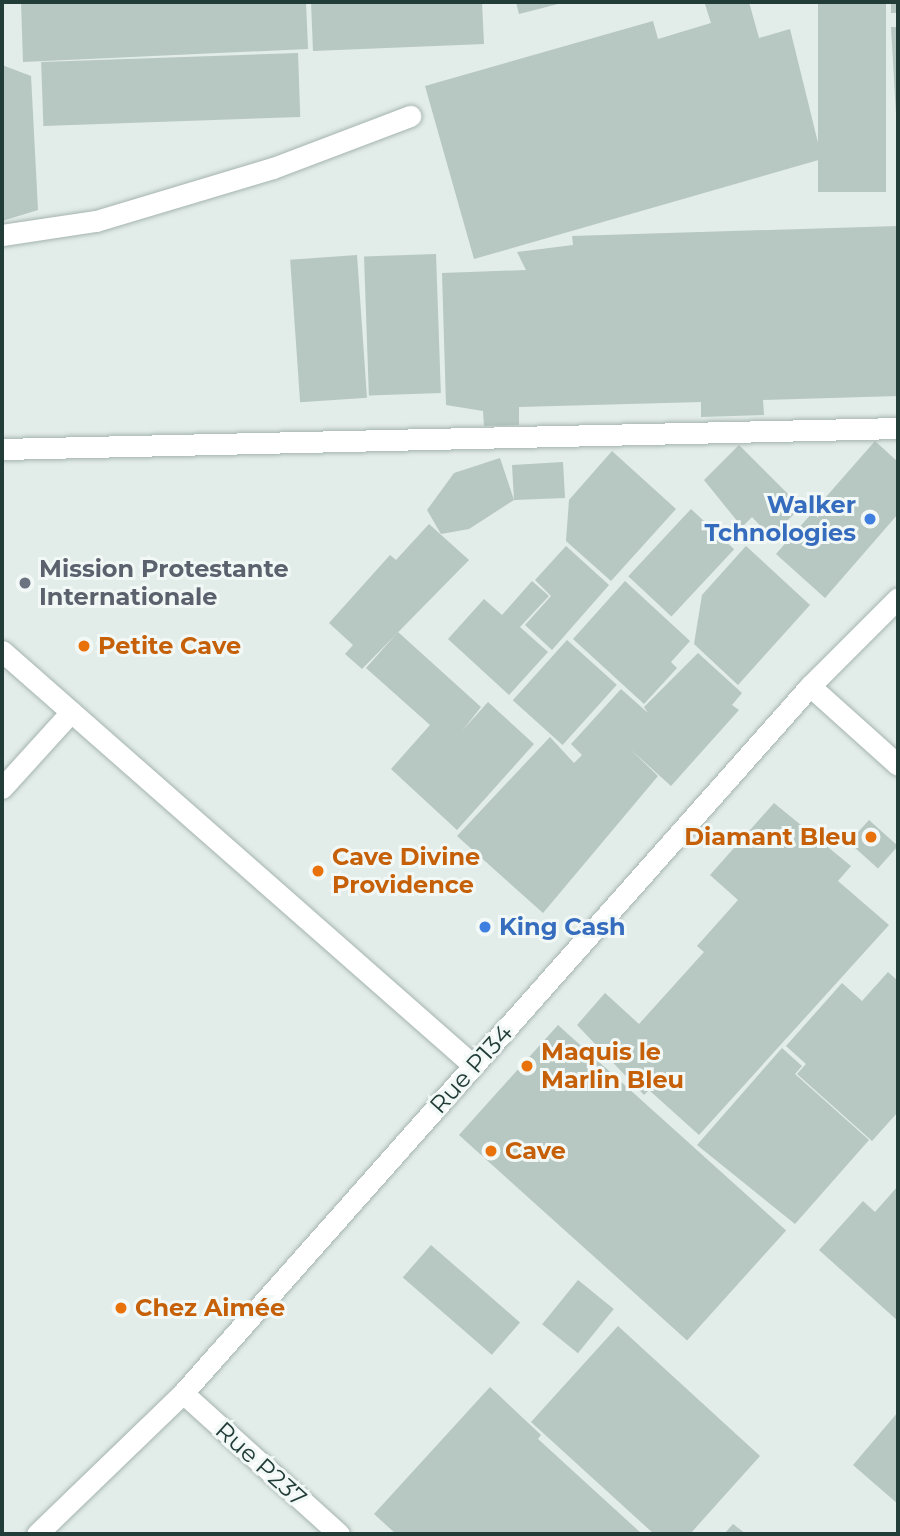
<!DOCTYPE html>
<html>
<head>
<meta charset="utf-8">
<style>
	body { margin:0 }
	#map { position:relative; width:900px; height:1536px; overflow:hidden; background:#e2ece8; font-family:Montserrat,sans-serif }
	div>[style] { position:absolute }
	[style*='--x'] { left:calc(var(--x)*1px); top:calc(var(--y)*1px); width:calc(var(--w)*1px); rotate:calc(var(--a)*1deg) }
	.building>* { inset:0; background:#b7c7c1; transform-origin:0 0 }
	.roads { filter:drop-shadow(0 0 2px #a5b4b0) drop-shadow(0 0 2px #a5b4b0) }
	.minor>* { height:21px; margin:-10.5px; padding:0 10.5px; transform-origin:10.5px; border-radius:10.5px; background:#fff }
	.dots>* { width:19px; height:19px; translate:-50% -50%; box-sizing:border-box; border:4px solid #f2f8f6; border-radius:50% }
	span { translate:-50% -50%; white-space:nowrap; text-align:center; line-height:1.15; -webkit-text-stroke:6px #f2f8f6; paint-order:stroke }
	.shop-label { font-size:24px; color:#366cbe; font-weight:700 }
	.right { translate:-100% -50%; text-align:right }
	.left { translate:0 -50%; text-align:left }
	.worship-label { font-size:24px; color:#5b616d; font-weight:700 }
	.food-label { font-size:24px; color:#c56008; font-weight:700 }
	.street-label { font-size:24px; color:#223d38 }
	.frame { position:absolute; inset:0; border:4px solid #223d38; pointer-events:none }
</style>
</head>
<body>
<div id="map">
	<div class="building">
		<div style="clip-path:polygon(21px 2px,306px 2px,308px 49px,23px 62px)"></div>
		<div style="clip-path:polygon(311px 2px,482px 2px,484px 44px,313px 51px)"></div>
		<div style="clip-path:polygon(516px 2px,562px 2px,562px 3px,519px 14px)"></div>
		<div style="clip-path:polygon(749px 2px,759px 38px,790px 29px,822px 159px,474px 259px,425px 86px,653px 21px,658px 39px,711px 23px,705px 4px)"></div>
		<div style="left:818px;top:2px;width:68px;height:190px"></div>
		<div style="left:891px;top:2px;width:7px;height:11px"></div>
		<div style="clip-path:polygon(891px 27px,898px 27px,898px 114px,896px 114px)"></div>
		<div style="left:298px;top:53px;width:64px;height:257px;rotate:88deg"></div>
		<div style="clip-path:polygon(2px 65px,31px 76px,38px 210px,2px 221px)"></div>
		<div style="clip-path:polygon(898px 226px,898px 396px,763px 400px,764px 415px,701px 417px,701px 402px,519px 407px,519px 425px,484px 426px,483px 411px,446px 405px,442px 273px,526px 270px,517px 252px,573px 245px,572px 236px)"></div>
		<div style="left:436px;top:254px;width:139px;height:72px;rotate:88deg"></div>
		<div style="left:357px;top:255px;width:143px;height:67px;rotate:86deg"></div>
		<div style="clip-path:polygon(875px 441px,898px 462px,898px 514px,825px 598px,776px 554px)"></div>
		<div style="clip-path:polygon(739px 445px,801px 507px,771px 537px,752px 517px,742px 527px,704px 480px)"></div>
		<div style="clip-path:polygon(612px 451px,676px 509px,611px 581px,566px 541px,569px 500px)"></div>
		<div style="clip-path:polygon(500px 458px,514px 500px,512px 465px,563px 462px,565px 498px,514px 500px,469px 529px,441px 534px,427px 510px,454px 473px)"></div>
		<div style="left:691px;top:509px;width:59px;height:92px;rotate:43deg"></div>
		<div style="clip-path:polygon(429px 524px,469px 560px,362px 669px,345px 654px,353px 645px,329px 623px,390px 555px,396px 560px)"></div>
		<div style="clip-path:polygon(566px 546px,609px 585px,552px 650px,525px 625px,551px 596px,535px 580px)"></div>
		<div style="clip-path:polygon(746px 546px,810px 605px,738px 685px,694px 644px,702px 595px)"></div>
		<div style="clip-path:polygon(532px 581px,549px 596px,520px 627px,548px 652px,509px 695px,448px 639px,484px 599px,502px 615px)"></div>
		<div style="clip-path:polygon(625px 581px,690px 641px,671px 662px,677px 668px,644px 704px,573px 639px)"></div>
		<div style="clip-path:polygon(398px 632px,481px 707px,462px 731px,488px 702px,534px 744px,457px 830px,391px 769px,430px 725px,366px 668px)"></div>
		<div style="left:567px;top:640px;width:67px;height:81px;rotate:42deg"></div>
		<div style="clip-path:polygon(698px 653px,742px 693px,732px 705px,739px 710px,671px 786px,629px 748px,658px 776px,543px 913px,457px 836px,550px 737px,574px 763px,582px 755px,571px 744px,621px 689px,648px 713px,644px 707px)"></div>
		<div style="clip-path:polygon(774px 803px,851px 866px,838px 881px,889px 925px,699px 1135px,649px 1090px,644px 1095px,577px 1025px,605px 993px,639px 1024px,704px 952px,697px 946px,738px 900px,710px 875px)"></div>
		<div style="left:869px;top:820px;width:39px;height:30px;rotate:42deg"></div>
		<div style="clip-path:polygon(888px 972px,898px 981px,898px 1112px,872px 1141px,797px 1074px,806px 1064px,786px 1046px,842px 983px,862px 1001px)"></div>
		<div style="left:558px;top:1025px;width:307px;height:148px;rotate:42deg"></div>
		<div style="clip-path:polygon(782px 1048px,802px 1066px,795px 1074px,869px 1140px,795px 1224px,697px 1145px)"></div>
		<div style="clip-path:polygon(898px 1186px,898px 1321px,819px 1250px,863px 1201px,875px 1212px)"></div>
		<div style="left:431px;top:1245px;width:118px;height:43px;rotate:41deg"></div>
		<div style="left:578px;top:1280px;width:46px;height:57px;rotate:39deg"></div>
		<div style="clip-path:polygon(618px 1326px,760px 1456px,690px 1534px,654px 1534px,531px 1422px)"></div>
		<div style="clip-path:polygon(490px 1387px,541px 1435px,538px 1439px,642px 1534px,396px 1534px,374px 1514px)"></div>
		<div style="clip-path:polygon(898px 1412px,898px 1504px,853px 1465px)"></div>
		<div style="clip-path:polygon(733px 1524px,746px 1534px,724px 1534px)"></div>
	</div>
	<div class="roads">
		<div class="minor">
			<div style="--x:2;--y:235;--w:95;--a:-8.5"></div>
			<div style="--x:96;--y:221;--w:185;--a:-16.7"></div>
			<div style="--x:273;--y:168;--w:147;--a:-20.8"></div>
			<div style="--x:2;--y:449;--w:896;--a:-1.34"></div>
			<div style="--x:2;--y:651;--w:628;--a:41.32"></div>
			<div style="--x:810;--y:686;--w:118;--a:41.9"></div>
			<div style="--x:2;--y:788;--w:103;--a:-47.8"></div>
			<div style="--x:183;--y:1393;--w:210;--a:42.1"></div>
			<div style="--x:37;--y:1534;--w:203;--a:-44"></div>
			<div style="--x:183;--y:1393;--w:945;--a:-48.43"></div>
			<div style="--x:810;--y:686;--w:124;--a:-45"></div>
		</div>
	</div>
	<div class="dots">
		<div style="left:870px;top:519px;background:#3f7fe0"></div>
		<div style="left:25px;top:583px;background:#6b7280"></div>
		<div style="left:84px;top:646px;background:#e8710a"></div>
		<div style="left:871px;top:837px;background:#e8710a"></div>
		<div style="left:318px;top:871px;background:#e8710a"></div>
		<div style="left:485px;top:927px;background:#3f7fe0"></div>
		<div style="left:527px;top:1066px;background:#e8710a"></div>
		<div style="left:491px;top:1151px;background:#e8710a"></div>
		<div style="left:121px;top:1308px;background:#e8710a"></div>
	</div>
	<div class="shop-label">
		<span class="right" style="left:856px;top:519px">Walker<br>Tchnologies</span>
		<span class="left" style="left:499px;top:927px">King Cash</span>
	</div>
	<div class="worship-label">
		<span class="left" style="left:39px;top:583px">Mission Protestante<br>Internationale</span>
	</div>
	<div class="food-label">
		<span class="left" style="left:98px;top:646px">Petite Cave</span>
		<span class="right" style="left:857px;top:837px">Diamant Bleu</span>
		<span class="left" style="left:332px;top:871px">Cave Divine<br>Providence</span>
		<span class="left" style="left:541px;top:1066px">Maquis le<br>Marlin Bleu</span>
		<span class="left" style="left:505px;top:1151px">Cave</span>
		<span class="left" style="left:135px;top:1308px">Chez Aimée</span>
	</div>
	<div class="street-label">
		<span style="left:471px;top:1069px;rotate:-48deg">Rue P134</span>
		<span style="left:261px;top:1464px;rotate:42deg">Rue P237</span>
	</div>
	<div class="frame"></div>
</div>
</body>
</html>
